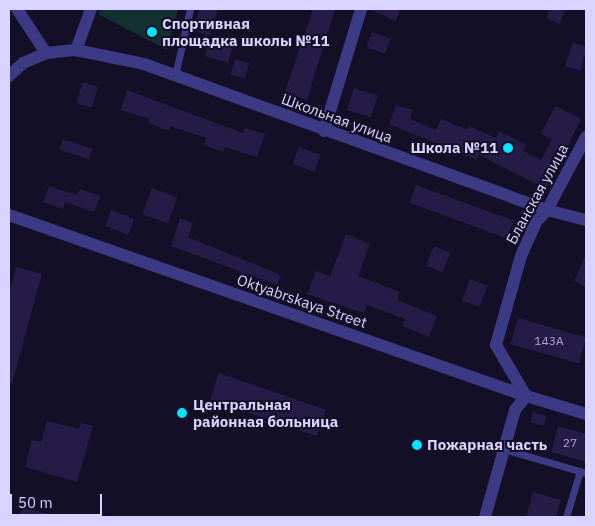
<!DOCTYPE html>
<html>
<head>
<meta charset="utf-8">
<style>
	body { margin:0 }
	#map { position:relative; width:595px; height:526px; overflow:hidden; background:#130f26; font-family:"IBM Plex Sans",sans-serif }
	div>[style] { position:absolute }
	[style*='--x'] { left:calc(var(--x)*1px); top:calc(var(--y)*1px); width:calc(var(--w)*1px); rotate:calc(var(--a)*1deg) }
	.green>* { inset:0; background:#12302f }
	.building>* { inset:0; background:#241b47; transform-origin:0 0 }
	.service>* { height:7px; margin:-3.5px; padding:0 3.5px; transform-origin:3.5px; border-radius:3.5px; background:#3d3a85 }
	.minor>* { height:12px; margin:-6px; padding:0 6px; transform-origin:6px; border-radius:6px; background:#3d3a85 }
	.tertiary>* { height:12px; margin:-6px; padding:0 6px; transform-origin:6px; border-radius:6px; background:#3d3a85 }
	.dots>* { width:14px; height:14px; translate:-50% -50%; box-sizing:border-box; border:2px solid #130f26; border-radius:50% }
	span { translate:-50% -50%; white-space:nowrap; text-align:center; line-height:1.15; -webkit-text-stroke:4px #130f26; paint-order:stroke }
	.number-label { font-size:12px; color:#aca6d1 }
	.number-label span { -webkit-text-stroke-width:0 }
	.poi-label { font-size:15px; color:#d9d4ff; font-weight:700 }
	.left { translate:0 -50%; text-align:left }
	.right { translate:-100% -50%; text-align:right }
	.street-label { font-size:15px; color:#d9d4ff }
	.frame { position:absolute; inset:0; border:10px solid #d9d4ff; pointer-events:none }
	.scale { position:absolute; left:10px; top:494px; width:92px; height:22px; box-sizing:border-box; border:2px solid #d9d4ff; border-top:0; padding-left:6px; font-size:15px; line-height:18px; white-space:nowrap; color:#d9d4ff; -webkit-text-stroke:4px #130f26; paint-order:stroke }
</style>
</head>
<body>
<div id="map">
	<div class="green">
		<div style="clip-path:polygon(101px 9px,178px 9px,167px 50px,98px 14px)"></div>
	</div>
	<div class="building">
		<div style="clip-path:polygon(200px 9px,218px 9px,209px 36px,192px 30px)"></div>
		<div style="clip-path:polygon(313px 9px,335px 9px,307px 100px,285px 92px)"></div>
		<div style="clip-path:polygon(369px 9px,400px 9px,396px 21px)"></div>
		<div style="clip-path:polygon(550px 9px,566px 9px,559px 24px,546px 18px)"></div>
		<div style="left:372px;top:32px;width:20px;height:16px;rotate:20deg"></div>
		<div style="left:211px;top:36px;width:24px;height:21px;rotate:17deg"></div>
		<div style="clip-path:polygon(573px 42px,586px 47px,581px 71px,565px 66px)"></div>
		<div style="left:235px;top:59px;width:15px;height:16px;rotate:16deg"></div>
		<div style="left:83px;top:82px;width:16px;height:22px;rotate:18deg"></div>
		<div style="left:354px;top:88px;width:25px;height:23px;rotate:18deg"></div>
		<div style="clip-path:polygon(127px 90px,243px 133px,245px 128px,265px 134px,257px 157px,225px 147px,223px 152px,204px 145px,206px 138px,170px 126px,169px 131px,149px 123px,150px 119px,121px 110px)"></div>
		<div style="clip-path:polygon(396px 105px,413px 110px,410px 119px,436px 130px,441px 119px,468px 130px,469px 126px,496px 138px,499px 131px,527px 145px,523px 151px,541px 160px,552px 139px,541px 134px,555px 106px,581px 119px,547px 189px,479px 155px,477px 160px,389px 124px)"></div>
		<div style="left:63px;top:139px;width:31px;height:11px;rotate:19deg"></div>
		<div style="left:299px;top:147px;width:23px;height:18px;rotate:20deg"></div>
		<div style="left:416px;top:185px;width:104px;height:19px;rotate:20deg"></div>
		<div style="clip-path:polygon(49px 186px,77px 195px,80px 189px,100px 196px,94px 212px,65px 202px,63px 209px,43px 202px)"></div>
		<div style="left:152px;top:188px;width:27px;height:28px;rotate:20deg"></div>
		<div style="left:111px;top:210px;width:25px;height:17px;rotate:21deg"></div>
		<div style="clip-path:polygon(180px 218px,193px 223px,188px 237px,281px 275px,277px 285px,171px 246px)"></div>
		<div style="clip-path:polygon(346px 234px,370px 244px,358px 276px,400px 292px,397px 300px,437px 316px,429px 337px,402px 326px,405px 319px,367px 305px,364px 313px,307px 294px,316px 271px,330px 276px)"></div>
		<div style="left:434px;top:246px;width:18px;height:21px;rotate:22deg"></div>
		<div style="clip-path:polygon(586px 254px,586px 287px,574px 281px)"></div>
		<div style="clip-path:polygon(16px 267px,42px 274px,12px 383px,9px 383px,9px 294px)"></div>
		<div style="left:470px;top:279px;width:19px;height:23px;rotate:21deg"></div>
		<div style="left:518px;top:318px;width:71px;height:27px;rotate:16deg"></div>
		<div style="left:219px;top:373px;width:113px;height:28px;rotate:19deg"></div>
		<div style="left:533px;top:412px;width:14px;height:10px;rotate:17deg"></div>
		<div style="clip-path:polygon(47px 421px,79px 429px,81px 423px,93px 426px,77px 482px,25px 467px,32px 440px,41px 442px)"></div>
		<div style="clip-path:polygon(558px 426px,586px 434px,586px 462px,551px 452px)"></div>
		<div style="clip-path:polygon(533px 492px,561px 500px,556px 517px,526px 517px)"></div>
		<div style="clip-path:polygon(22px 507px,48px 514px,48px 517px,19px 517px)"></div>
	</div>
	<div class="service">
		<div style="--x:175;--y:76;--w:69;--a:-77.4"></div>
		<div style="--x:504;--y:449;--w:85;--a:16.3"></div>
		<div style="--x:566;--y:517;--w:48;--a:-73.1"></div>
	</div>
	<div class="minor">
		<div style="--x:17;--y:9;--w:53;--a:56.6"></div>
		<div style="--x:91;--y:9;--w:44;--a:110.1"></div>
		<div style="--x:76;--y:50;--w:69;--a:11.6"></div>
		<div style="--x:144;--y:64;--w:429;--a:19.9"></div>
		<div style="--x:547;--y:210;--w:40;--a:14.4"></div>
		<div style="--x:324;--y:131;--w:127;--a:-73.1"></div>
		<div style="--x:9;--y:215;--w:548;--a:19.29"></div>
		<div style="--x:526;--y:396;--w:63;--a:16.7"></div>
		<div style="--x:485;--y:517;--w:111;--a:-74.3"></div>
		<div style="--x:515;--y:410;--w:18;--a:-52"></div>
		<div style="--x:526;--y:396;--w:59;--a:-120.5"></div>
		<div style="--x:496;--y:345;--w:92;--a:-74.3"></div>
		<div style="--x:521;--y:256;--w:37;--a:-66"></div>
		<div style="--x:536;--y:222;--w:16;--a:-47"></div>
		<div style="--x:547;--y:210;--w:83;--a:-61.9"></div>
	</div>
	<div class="tertiary">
		<div style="--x:9;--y:76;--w:19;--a:-43"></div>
		<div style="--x:23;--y:63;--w:25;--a:-23"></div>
		<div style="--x:46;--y:53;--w:30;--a:-6"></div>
	</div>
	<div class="dots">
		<div style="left:152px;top:32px;background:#00e5ff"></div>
		<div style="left:508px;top:148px;background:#00e5ff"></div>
		<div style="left:182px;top:413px;background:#00e5ff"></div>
		<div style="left:417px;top:445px;background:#00e5ff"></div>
	</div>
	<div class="number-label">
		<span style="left:549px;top:341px">143А</span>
		<span style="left:570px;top:443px">27</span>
	</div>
	<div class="poi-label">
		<span class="left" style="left:162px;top:32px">Спортивная<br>площадка школы №11</span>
		<span class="right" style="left:498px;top:148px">Школа №11</span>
		<span class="left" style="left:193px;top:413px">Центральная<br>районная больница</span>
		<span class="left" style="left:427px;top:445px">Пожарная часть</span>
	</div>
	<div class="street-label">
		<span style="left:337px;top:118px;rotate:20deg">Школьная улица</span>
		<span style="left:537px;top:194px;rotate:-61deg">Бланская улица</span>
		<span style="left:302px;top:301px;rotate:19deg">Oktyabrskaya Street</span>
	</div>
	<div class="frame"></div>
	<div class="scale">50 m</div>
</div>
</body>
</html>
